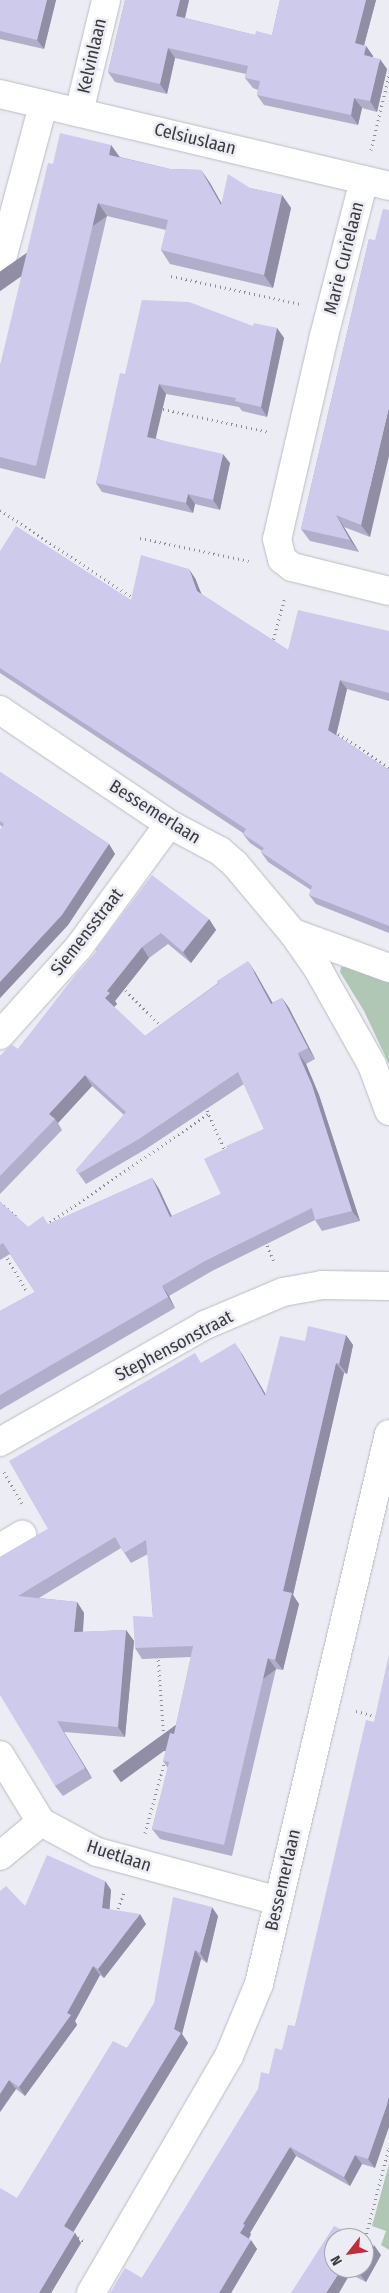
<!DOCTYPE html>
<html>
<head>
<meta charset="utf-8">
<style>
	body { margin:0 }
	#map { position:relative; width:389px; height:2293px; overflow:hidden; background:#ececf4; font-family:"Fira Sans Condensed",sans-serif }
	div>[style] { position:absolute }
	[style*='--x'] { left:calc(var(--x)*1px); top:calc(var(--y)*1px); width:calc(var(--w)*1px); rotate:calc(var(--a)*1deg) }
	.green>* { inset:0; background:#b0c7b5 }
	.path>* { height:3px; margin-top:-1.5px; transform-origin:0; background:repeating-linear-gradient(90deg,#8c8c91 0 1px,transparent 0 5px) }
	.roads { filter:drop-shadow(0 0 1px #bbbbc3) drop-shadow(0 0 1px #bbbbc3) }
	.minor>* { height:28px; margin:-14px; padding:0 14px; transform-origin:14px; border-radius:14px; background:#fff }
	.wall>* { inset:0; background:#b0aeca }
	.shaded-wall>* { inset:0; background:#908da4; transform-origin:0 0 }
	.building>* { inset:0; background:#cdcaeb }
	span { translate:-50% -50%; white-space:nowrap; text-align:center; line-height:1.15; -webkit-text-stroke:5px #ececf4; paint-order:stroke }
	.street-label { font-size:18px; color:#3a3a3d }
	.north { position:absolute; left:324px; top:2228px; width:50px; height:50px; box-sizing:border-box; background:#ececf4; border:1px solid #a5a5ab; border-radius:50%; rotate:240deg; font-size:14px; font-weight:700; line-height:20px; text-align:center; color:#3a3a3d }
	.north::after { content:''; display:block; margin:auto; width:18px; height:22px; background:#be2d39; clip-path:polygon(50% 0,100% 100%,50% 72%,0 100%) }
</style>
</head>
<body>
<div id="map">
	<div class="green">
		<div style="clip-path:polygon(347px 966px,389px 980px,389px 1064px,364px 1011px,340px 972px,341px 967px)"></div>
		<div style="clip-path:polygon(389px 2164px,389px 2250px,381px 2245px,386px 2231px,372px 2226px)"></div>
	</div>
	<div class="path">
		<div style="--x:371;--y:150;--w:77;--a:-76.5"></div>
		<div style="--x:171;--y:276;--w:132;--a:12.2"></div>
		<div style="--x:158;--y:408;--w:114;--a:12.2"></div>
		<div style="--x:0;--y:510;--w:162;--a:33.4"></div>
		<div style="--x:140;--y:538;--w:111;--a:11.9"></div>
		<div style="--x:272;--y:644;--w:49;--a:-74.5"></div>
		<div style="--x:334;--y:731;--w:66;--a:33.2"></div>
		<div style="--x:122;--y:987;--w:57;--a:45"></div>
		<div style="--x:205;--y:1106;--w:51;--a:65.9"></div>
		<div style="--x:0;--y:1202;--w:24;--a:42"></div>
		<div style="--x:46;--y:1225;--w:196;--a:-34.4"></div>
		<div style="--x:265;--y:1241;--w:24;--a:66"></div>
		<div style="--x:5;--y:1254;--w:42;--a:59.7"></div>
		<div style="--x:4;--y:1472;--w:36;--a:60"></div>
		<div style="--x:158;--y:1655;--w:99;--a:86"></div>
		<div style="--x:356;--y:1711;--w:24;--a:15"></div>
		<div style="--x:145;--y:1833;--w:76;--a:-74.7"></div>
		<div style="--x:116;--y:1913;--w:24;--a:-68"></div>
		<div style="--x:74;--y:2234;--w:14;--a:36"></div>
		<div style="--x:364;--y:2243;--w:99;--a:-75.4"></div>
	</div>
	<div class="roads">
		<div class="minor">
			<div style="--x:0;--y:94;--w:400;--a:13.3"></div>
			<div style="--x:79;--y:112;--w:115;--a:-76.4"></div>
			<div style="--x:364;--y:180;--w:161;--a:104.4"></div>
			<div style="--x:324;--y:336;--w:208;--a:103"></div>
			<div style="--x:277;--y:539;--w:21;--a:76"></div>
			<div style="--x:282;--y:559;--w:13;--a:39"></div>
			<div style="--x:292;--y:567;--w:100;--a:13.9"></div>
			<div style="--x:0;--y:266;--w:167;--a:-75"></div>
			<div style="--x:0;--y:710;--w:204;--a:34"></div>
			<div style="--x:169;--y:824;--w:58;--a:27.9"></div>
			<div style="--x:220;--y:851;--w:20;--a:41"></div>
			<div style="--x:235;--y:864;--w:90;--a:50"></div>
			<div style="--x:293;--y:933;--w:44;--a:55.2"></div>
			<div style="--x:318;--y:969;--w:110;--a:60.6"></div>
			<div style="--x:372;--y:1065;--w:49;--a:69.7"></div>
			<div style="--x:293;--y:933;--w:102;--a:20"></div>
			<div style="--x:0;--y:1035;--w:118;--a:-48.1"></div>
			<div style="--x:79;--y:947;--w:152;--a:-53.8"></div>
			<div style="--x:0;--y:1442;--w:236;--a:-29.7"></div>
			<div style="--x:205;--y:1325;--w:85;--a:-22.9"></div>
			<div style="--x:283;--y:1292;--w:40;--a:-10"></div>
			<div style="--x:322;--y:1285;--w:67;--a:0.9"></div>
			<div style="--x:0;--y:1548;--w:26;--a:-31"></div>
			<div style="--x:0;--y:1755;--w:79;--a:58.5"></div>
			<div style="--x:41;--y:1822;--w:64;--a:28.2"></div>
			<div style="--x:97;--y:1852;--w:188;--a:15.1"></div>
			<div style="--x:0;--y:1856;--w:53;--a:-39.7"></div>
			<div style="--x:91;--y:2293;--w:274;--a:-59.8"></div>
			<div style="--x:229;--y:2056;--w:78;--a:-67.4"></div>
			<div style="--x:259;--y:1984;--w:565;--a:-76.7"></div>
		</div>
	</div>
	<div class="wall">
		<div style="clip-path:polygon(0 0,56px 0,44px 49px,0 39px)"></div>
		<div style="clip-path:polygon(125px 0,189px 0,185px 18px,255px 35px,272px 35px,280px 0,376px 0,364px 45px,366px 46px,373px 56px,373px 58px,387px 69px,377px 112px,362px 108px,358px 125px,264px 105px,257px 95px,258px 90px,253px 88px,245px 78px,246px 74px,175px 58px,167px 94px,115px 82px,108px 72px)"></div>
		<div style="clip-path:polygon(111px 145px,120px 157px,170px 169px,201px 170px,210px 183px,221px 203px,250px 188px,282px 195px,291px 208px,273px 288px,170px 264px,161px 250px,166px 230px,107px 216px,45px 479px,0 468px,0 366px,53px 164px)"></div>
		<div style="clip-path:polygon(369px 239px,370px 537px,344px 527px,359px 552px,310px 541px,301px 529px)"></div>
		<div style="clip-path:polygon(253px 326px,277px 328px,284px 338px,267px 417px,242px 411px,239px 407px,166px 394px,155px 438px,230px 463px,220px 510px,195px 504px,193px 513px,102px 492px,96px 483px,125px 374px)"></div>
		<div style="clip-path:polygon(0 551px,131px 600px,195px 578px,201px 594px,288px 650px,389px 631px,389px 701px,347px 689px,336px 735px,389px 770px,389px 933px,316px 904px,309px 895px,311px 890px,268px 862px,261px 852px,262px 851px,250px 843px,243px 834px,243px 833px,0 673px)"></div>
		<div style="clip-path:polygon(0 772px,109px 844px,115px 854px,68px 925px,0 998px,0 830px,2px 827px,0 825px)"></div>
		<div style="clip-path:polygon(209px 919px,216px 930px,191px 963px,168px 944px,149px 958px,115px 1001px,117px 1004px,114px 1007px,145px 1036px,218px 983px,217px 981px,255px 972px,272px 1003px,282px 998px,289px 1008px,315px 1059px,306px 1064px,319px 1095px,360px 1221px,322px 1231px,315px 1220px,212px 1271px,169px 1296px,175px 1308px,0 1410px,0 1311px,35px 1292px,10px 1254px,0 1260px,0 1202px,28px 1227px,49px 1224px,152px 1178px,159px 1189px,172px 1216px,221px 1194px,227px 1148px,264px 1129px,244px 1084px,146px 1149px,86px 1184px,76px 1170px,124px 1115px,92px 1086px,58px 1123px,62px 1130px,0 1194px,0 1056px,18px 1049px,97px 951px,96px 949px)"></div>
		<div style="clip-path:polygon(346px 1335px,353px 1345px,347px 1374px,344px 1373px,293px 1595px,299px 1604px,283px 1670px,276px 1669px,232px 1856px,160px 1839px,152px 1829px,168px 1768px,163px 1761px,174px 1734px,191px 1657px,142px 1659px,135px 1648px,153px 1617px,148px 1554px,131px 1563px,121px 1548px,39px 1598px,77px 1602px,84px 1613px,83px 1632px,126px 1630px,134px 1641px,125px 1737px,64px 1732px,92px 1778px,63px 1796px,55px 1786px,0 1557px,48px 1529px,201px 1363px,242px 1354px,266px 1395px,305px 1341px)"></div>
		<div style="clip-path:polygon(374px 1722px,375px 2168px,362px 2164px,350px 2186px,296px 2156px,250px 2233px,251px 2234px,249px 2239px,257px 2249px,231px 2293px,110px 2293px,142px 2278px,269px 2074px,295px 2026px)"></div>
		<div style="clip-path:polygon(105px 1881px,111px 1890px,109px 1909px,146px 1924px,104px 1978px,100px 1975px,75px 2021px,77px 2025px,25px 2096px,16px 2089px,0 2112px,0 1891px,25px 1906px)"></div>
		<div style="clip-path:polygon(218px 1916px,207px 1963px,201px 1959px,182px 2034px,188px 2043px,73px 2232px,75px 2233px,81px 2243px,51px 2293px,0 2293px,17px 2198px,127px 2048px)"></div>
		<div style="clip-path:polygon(381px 2255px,366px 2282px,350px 2274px,334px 2268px,364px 2268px)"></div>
	</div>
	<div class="shaded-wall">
		<div style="clip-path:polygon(47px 0,56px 0,44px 49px,37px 40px)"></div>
		<div style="clip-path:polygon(180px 0,189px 0,183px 26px,176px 16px)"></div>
		<div style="clip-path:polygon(366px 0,376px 0,362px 53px,355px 43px)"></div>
		<div style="clip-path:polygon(366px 46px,373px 56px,371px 66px,364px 55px)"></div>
		<div style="clip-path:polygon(168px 48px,175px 58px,167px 94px,160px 84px)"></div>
		<div style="clip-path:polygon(380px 59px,387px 69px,377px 112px,370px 101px)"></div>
		<div style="clip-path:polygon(354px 98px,362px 108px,358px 125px,351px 115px)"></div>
		<div style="clip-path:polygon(111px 145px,120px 158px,109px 155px)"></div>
		<div style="clip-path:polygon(201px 170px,210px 183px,230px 218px,221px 205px)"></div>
		<div style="clip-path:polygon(282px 195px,291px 208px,273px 288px,264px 275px)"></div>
		<div style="left:98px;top:203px;width:16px;height:270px;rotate:55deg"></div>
		<div style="clip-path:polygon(277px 328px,284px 338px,267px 417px,261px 407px)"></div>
		<div style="clip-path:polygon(159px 384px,166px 394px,154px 446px,147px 437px)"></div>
		<div style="clip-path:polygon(389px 407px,389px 456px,370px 537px,361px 525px)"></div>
		<div style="clip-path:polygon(223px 454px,230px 463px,220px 510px,213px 500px)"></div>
		<div style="clip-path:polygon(188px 494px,195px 504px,193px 513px,186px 503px)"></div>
		<div style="clip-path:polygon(336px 515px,344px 527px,359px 552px,350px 540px)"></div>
		<div style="clip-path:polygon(189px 569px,195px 578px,204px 600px,197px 591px)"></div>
		<div style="clip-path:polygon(340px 680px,347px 689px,335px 740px,328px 730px)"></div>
		<div style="clip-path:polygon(109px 844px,115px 854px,68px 925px,0 998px,0 982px)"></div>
		<div style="clip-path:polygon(209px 919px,216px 930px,191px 963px,183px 952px)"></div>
		<div style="clip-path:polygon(142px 947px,149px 958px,115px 1001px,117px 1004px,112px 1009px,105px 998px,107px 991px)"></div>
		<div style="clip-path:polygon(248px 961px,255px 972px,279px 1014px,271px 1004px)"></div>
		<div style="clip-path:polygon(282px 998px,289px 1008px,315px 1059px,308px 1048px)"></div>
		<div style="clip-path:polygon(298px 1053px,306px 1064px,319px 1095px,360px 1221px,352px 1211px)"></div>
		<div style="clip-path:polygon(85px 1075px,92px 1086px,58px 1123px,55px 1119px,49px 1114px)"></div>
		<div style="clip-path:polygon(152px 1178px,159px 1189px,177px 1228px,170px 1217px)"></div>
		<div style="clip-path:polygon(162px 1286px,169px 1296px,175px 1308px,168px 1297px)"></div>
		<div style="clip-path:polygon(346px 1335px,353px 1345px,347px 1374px,339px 1364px)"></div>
		<div style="clip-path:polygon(235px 1343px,242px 1354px,273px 1407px,265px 1396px)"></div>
		<div style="clip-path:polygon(336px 1363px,344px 1373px,293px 1595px,299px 1604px,283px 1670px,275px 1660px,283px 1591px)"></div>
		<div style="clip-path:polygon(77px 1602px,84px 1613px,82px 1643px,74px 1632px)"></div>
		<div style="clip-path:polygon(126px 1630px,134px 1641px,125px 1737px,118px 1727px)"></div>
		<div style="left:268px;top:1658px;width:14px;height:192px;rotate:54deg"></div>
		<div style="clip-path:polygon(57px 1721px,64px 1732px,92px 1778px,85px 1768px)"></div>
		<div style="clip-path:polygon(105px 1881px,111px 1890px,109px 1917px,102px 1908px)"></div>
		<div style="clip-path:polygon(212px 1907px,218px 1916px,207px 1963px,200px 1953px)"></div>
		<div style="clip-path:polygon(140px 1914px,146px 1924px,104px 1978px,98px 1969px)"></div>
		<div style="clip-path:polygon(195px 1950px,201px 1959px,182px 2034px,188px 2043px,71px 2236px,64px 2226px,174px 2029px)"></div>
		<div style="clip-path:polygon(93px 1966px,100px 1975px,75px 2021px,77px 2025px,25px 2096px,19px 2087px,67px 2013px)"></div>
		<div style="clip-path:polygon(9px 2080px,16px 2089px,0 2112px,0 2094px)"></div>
		<div style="clip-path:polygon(389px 2096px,389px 2127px,375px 2168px,368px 2159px)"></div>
		<div style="clip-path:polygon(290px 2147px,296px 2156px,250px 2233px,251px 2234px,246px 2243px,240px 2233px,243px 2224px)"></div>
		<div style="clip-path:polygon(355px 2155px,362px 2164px,350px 2186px,344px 2177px)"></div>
		<div style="clip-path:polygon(75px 2233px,81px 2243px,51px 2293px,39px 2293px)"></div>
		<div style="clip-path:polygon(251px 2240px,257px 2249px,231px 2293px,219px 2293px)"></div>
		<div style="clip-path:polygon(374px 2245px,381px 2255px,366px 2282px,359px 2273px,362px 2268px,364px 2268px,364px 2264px)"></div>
		<div style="clip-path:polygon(342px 2268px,346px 2268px,350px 2274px,339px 2293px,326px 2293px)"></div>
	</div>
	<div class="building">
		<div style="clip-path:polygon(0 0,47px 0,37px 40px,0 31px)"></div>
		<div style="clip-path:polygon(125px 0,180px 0,176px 16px,255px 35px,256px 31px,272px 35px,280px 0,366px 0,355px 43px,366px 46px,364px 55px,380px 59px,370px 101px,354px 98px,351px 115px,257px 95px,260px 81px,245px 78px,248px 66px,168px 48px,160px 84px,108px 72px)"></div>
		<div style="clip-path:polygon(60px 133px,111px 145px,109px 155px,170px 169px,201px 170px,221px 205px,228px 174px,250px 188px,282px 195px,264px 275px,161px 250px,168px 220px,98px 203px,36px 466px,0 457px,0 366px,48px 163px,53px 164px)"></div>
		<div style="clip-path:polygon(383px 209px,389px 210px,389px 407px,361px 525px,336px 515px,350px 540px,301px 529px,369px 239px,375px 240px)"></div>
		<div style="clip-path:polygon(142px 300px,189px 302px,253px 326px,254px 323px,277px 328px,261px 407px,235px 401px,236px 398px,159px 384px,147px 437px,223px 454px,213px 500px,188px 494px,186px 503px,96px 483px,120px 373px,125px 374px)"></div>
		<div style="clip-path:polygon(16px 526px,131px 600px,141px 555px,189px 569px,197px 591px,288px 650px,298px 610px,389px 631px,389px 693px,340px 680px,328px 730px,389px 770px,389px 926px,309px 895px,312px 886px,261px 852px,264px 848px,243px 834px,246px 829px,0 668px,0 551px)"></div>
		<div style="clip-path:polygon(0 772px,109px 844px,62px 915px,0 982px,0 830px,4px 824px,0 821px)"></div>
		<div style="clip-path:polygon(152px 875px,209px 919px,183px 952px,161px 933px,142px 947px,107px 991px,110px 993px,105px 998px,145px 1036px,219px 983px,217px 981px,248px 961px,271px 1004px,282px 998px,308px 1048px,298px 1053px,312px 1085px,352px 1211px,315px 1220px,312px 1208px,205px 1261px,162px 1286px,168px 1297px,0 1395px,0 1311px,35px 1292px,3px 1243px,0 1245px,0 1202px,28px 1227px,43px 1216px,48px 1224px,152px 1178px,170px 1217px,221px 1194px,204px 1159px,227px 1148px,226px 1146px,264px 1129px,238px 1072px,139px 1139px,78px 1174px,76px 1170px,126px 1112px,85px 1075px,49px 1114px,55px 1119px,0 1176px,0 1056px,11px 1044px,18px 1049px,76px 974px,98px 950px,96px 949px)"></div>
		<div style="clip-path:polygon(308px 1326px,346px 1335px,339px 1364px,336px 1363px,283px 1591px,292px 1593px,275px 1660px,268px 1658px,224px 1845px,152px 1829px,169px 1762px,163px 1761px,170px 1733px,174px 1734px,193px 1646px,135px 1648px,133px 1616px,153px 1617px,146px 1540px,124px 1553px,115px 1537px,18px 1596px,77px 1602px,74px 1632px,126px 1630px,118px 1727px,57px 1721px,85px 1768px,55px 1786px,0 1695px,0 1557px,48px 1529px,9px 1461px,195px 1353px,201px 1363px,235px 1343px,265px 1396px,280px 1336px,305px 1341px)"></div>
		<div style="clip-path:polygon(389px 1654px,389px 2096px,387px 2105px,368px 2159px,355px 2155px,344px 2177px,290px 2147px,243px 2224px,245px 2225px,240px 2233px,251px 2240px,219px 2293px,110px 2293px,125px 2268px,142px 2278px,258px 2089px,261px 2072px,269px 2074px,275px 2048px,282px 2050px,288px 2025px,295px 2026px,366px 1720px,374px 1722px)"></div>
		<div style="clip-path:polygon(47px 1855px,105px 1881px,102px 1908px,140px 1914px,98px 1969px,93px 1966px,67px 2013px,71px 2015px,19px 2087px,9px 2080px,0 2094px,0 1891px,6px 1886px,25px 1906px)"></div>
		<div style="clip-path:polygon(173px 1897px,212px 1907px,200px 1953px,195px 1950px,174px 2029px,181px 2033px,64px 2226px,75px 2233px,39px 2293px,0 2293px,0 2188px,17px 2198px,113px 2041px,127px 2048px,154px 2003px)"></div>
		<div style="clip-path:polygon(334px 2226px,359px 2238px,334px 2238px,334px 2268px,342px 2268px,326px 2293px,291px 2293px)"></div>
		<div style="clip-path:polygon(364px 2240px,374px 2245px,364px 2264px)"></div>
		<div style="clip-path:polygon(349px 2268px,362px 2268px,359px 2273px)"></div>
	</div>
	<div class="street-label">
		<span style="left:92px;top:56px;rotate:-77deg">Kelvinlaan</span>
		<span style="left:195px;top:139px;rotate:14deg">Celsiuslaan</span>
		<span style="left:344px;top:258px;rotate:-76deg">Marie Curielaan</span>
		<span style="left:155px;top:812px;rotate:32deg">Bessemerlaan</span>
		<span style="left:87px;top:932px;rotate:-52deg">Siemensstraat</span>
		<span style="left:174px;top:1346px;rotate:-28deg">Stephensonstraat</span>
		<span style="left:119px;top:1856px;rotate:18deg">Huetlaan</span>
		<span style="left:283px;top:1880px;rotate:-77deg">Bessemerlaan</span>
	</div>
	<div class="north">N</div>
</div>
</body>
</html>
